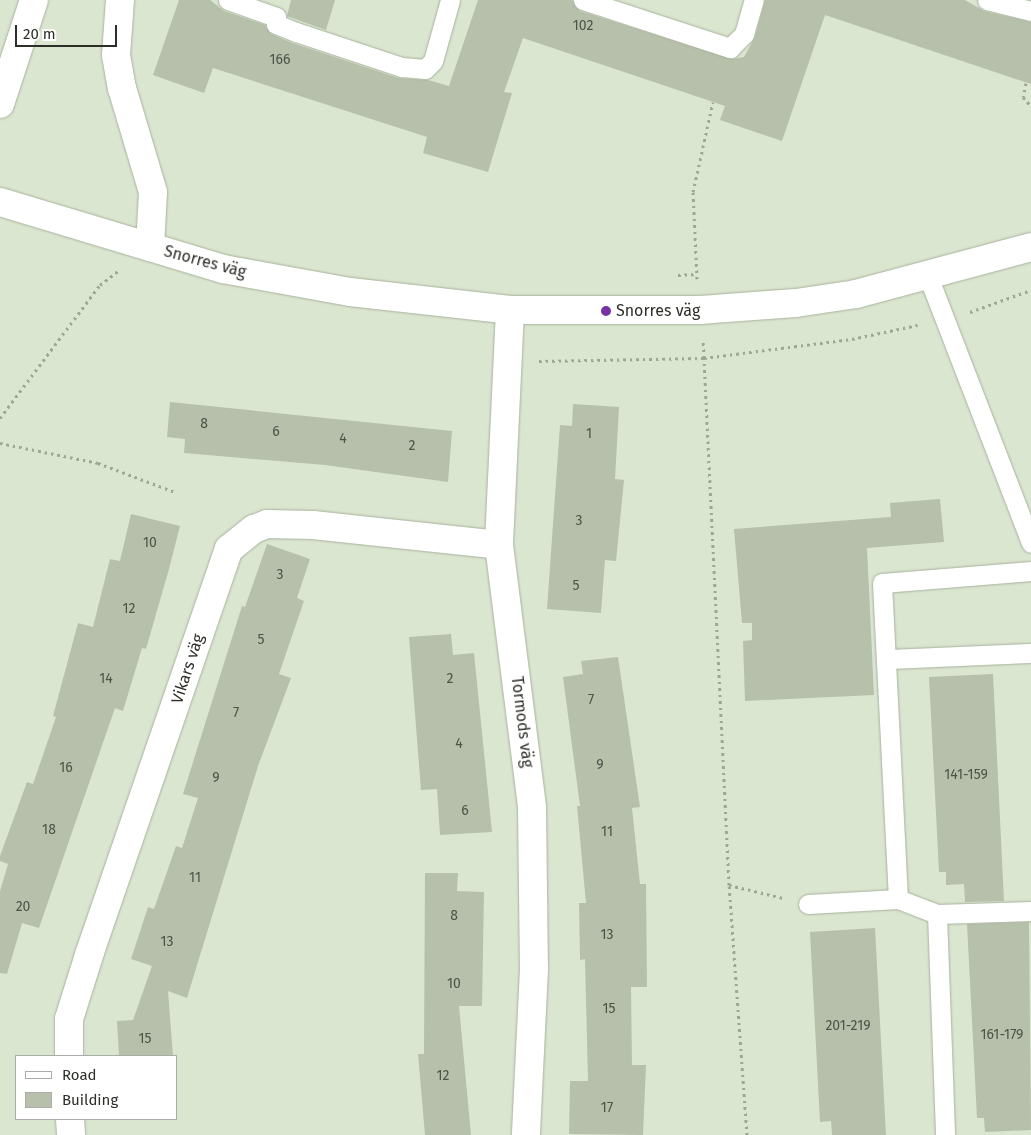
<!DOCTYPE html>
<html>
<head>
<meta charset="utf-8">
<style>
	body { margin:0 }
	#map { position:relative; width:1031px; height:1135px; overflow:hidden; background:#dbe6d0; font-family:"Fira Sans",sans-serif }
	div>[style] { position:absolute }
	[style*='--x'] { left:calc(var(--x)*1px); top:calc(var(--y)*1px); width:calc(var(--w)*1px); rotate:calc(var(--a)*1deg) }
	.building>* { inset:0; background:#b6c0ab }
	.path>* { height:3px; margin-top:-1.5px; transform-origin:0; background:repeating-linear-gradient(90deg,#9ea695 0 2.5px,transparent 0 6.5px) }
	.roads { filter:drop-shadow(0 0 1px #a8b29d) drop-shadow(0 0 1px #a8b29d) }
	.service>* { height:19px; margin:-9.5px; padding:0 9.5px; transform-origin:9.5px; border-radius:9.5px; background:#fff }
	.minor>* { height:28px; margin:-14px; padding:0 14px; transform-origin:14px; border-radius:14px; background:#fff }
	.tertiary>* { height:28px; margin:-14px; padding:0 14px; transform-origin:14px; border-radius:14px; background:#fff }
	.secondary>* { height:28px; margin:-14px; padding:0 14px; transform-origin:14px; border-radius:14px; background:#fff }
	.dots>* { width:14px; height:14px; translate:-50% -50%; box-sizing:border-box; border:2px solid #fff; border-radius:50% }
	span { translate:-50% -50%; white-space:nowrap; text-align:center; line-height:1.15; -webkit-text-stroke:4px #fff; paint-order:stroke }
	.number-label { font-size:14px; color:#4e5348 }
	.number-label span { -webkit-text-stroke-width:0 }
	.street-label { font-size:16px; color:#2b2f27 }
	.poi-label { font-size:16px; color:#2b2f27 }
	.left { translate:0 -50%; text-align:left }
	.legend { position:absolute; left:15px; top:1055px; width:162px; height:65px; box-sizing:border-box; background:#fff; border:1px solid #aaaca9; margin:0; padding:6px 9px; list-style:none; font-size:15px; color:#2b2f27 }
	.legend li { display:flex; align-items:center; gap:10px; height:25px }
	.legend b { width:25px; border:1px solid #aaaca9 }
	.scale { position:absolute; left:15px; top:25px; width:102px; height:22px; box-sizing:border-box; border:2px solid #2b2f27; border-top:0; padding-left:6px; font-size:15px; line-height:18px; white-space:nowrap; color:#2b2f27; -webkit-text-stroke:4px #fff; paint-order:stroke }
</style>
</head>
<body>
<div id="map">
	<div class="building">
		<div style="clip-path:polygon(179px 0,210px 0,224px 11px,265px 25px,271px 34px,292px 43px,398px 78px,428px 80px,449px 86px,478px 0,572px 0,580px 11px,732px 59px,744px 57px,755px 37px,765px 0,965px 0,984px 11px,1031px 22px,1031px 84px,825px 15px,782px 141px,720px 120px,725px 106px,523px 38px,504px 92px,512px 93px,488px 172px,423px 153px,427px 137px,213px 68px,204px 93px,153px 75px)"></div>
		<div style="clip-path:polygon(291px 0,335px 0,326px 30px,287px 16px)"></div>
		<div style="clip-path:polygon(170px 402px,452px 431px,448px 482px,325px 465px,184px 453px,185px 439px,167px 437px)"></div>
		<div style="clip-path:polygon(573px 404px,619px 407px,615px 479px,624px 480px,616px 561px,605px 560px,601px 613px,547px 609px,560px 425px,572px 426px)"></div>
		<div style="clip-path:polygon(940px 499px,944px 542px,867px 548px,874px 695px,745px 701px,743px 641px,752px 640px,752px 623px,742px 623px,734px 529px,891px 517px,890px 503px)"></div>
		<div style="clip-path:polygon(131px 514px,180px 526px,169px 569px,146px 649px,142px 648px,123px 711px,115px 708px,39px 928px,22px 923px,7px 974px,0 973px,0 891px,8px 864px,0 861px,0 856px,27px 782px,33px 784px,56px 717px,53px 716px,78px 623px,93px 627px,110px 559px,120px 561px)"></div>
		<div style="clip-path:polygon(267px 544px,310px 559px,297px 598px,304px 601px,279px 674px,291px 678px,258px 766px,187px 998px,168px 991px,173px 1056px,119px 1056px,117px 1021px,133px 1020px,152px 966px,131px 959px,148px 907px,154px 909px,176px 846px,182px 848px,198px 798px,183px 794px,242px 606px,245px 607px)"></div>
		<div style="clip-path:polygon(451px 634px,453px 655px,474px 653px,492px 832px,440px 835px,437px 789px,421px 790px,409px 637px)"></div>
		<div style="clip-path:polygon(618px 657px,640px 807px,632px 808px,640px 884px,646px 884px,647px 987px,631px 987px,632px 1065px,646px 1065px,643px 1135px,569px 1134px,570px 1081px,588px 1081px,585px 959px,580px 960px,579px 903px,586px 903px,577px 806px,580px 806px,563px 677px,583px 674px,581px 661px)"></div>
		<div style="clip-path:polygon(993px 674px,1004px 901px,965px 902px,964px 884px,946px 885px,946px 872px,939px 872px,929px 677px)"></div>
		<div style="clip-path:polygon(425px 873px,458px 873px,457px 891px,484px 892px,482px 1006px,459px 1006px,471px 1135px,425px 1135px,418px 1054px,424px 1054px)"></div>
		<div style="clip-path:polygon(1029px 922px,1031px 1130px,985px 1132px,984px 1118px,977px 1118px,967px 924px)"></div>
		<div style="clip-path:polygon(875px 928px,886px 1135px,832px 1135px,831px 1121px,820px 1122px,810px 932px)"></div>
	</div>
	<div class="path">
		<div style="--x:1026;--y:83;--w:14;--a:102"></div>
		<div style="--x:1023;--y:97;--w:12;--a:48"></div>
		<div style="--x:678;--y:275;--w:19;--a:-3"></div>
		<div style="--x:697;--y:279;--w:87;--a:-92.6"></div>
		<div style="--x:693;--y:192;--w:92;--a:-77.5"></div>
		<div style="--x:970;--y:312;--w:65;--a:-19.8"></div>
		<div style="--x:539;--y:361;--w:165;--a:-1"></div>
		<div style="--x:704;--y:358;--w:18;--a:-93"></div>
		<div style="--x:0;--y:418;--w:166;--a:-53.1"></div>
		<div style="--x:100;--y:285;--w:23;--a:-38"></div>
		<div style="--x:0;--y:443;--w:100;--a:11.5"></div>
		<div style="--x:98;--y:463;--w:82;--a:20.6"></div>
		<div style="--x:729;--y:885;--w:56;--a:13.5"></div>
		<div style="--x:747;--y:1135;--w:251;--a:-94.1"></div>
		<div style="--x:729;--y:885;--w:528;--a:-92.72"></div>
		<div style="--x:704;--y:358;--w:149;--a:-7.3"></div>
		<div style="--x:852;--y:339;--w:67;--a:-12"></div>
	</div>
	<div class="roads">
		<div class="service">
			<div style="--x:228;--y:0;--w:51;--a:19.5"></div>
			<div style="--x:276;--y:17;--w:7;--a:90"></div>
			<div style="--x:276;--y:24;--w:22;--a:22"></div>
			<div style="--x:296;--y:32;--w:112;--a:18.3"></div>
			<div style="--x:402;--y:67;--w:23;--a:5"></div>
			<div style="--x:425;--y:69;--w:11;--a:-45"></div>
			<div style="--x:433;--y:61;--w:63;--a:-74.4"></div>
			<div style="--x:583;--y:0;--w:155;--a:18.1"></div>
			<div style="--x:730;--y:48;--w:20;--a:-45"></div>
			<div style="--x:744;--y:34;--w:35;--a:-74"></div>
			<div style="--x:987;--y:0;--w:45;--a:14"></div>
			<div style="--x:928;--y:276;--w:286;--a:68.9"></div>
			<div style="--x:1031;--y:571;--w:149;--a:175.4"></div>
			<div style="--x:882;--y:583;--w:316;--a:87.1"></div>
			<div style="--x:898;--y:899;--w:42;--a:21"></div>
			<div style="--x:937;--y:914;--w:94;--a:-1.8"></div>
			<div style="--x:887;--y:659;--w:144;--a:-2.4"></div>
			<div style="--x:808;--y:904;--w:90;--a:-3.2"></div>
			<div style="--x:937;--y:914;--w:221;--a:87.9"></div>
		</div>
		<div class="minor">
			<div style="--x:120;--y:0;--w:55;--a:94.2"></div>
			<div style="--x:116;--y:55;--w:34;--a:80"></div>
			<div style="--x:122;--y:88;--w:109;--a:73.4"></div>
			<div style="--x:153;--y:192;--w:55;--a:93.1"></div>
			<div style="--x:510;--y:310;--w:235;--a:92.7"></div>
			<div style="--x:499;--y:545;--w:265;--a:82.8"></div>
			<div style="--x:532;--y:808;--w:161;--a:89.3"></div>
			<div style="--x:534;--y:969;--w:166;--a:92.8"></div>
			<div style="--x:69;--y:1056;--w:37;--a:-90"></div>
			<div style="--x:69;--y:1019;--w:70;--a:-72.6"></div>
			<div style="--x:90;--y:952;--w:426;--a:-71"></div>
			<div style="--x:229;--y:549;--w:32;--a:-39"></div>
			<div style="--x:254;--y:529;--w:14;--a:-21"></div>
			<div style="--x:267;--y:524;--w:46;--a:1.2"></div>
			<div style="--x:313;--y:525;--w:187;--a:6.1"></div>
			<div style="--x:70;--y:1119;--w:16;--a:86"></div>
		</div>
		<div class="tertiary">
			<div style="--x:0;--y:202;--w:233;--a:16.7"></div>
			<div style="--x:223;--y:269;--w:129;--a:10.3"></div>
			<div style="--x:350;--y:292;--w:161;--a:6.4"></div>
			<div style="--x:510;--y:310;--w:190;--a:0"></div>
			<div style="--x:700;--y:310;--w:96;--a:-4.2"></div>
			<div style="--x:796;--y:303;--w:61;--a:-8.5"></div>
			<div style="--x:856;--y:294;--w:181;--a:-15"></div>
		</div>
		<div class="secondary">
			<div style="--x:0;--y:104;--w:109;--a:-71.9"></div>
		</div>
	</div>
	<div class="dots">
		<div style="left:606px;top:311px;background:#7732a5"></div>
	</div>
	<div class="number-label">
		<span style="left:583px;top:26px">102</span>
		<span style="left:280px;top:60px">166</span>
		<span style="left:204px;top:424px">8</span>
		<span style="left:276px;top:432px">6</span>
		<span style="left:589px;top:434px">1</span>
		<span style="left:343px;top:439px">4</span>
		<span style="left:412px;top:446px">2</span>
		<span style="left:579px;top:521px">3</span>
		<span style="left:150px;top:543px">10</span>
		<span style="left:280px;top:575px">3</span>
		<span style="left:576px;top:586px">5</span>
		<span style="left:129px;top:609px">12</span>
		<span style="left:261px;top:640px">5</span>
		<span style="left:106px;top:679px">14</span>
		<span style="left:450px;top:679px">2</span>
		<span style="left:591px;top:700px">7</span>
		<span style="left:236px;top:713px">7</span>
		<span style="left:459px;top:744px">4</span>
		<span style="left:600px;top:765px">9</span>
		<span style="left:66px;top:768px">16</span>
		<span style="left:966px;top:775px">141-159</span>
		<span style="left:216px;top:778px">9</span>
		<span style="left:465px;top:811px">6</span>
		<span style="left:49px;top:830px">18</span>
		<span style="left:607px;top:832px">11</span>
		<span style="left:195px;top:878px">11</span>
		<span style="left:23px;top:907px">20</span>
		<span style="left:454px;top:916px">8</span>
		<span style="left:607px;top:935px">13</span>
		<span style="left:167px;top:942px">13</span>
		<span style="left:454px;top:984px">10</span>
		<span style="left:609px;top:1009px">15</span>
		<span style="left:848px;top:1026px">201-219</span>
		<span style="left:1002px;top:1035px">161-179</span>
		<span style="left:145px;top:1039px">15</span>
		<span style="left:443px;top:1076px">12</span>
		<span style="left:607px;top:1108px">17</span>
	</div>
	<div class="street-label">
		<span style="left:205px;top:262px;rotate:15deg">Snorres väg</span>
		<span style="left:188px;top:669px;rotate:-72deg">Vikars väg</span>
		<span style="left:522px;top:722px;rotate:83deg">Tormods väg</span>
	</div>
	<div class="poi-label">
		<span class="left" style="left:616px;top:311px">Snorres väg</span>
	</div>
	<ul class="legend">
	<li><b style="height:6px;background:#fff"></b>Road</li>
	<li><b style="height:14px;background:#b6c0ab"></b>Building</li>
	</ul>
	<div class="scale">20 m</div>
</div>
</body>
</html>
